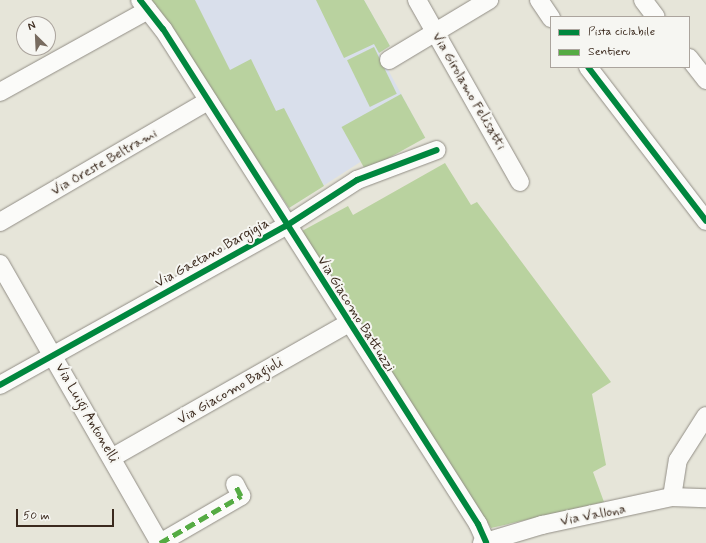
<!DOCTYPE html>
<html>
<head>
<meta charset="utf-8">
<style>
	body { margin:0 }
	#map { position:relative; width:706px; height:543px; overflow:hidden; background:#e6e5d9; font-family:Mynerve,sans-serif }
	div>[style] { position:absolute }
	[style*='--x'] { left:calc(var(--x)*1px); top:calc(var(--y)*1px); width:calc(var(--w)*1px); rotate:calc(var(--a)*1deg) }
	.built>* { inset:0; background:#d9dfeb }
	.green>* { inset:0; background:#b9d29f; transform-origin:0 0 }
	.roads { filter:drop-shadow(0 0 1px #928e86) drop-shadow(0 0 1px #928e86) }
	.minor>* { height:18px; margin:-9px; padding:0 9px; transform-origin:9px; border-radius:9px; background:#fbfbf9 }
	.quiet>* { height:5px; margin-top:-2.5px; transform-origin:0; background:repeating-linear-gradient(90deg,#55ab43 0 10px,transparent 0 15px) }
	.cycleway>* { height:6px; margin:-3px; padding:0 3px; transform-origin:3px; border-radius:3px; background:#00873e }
	span { translate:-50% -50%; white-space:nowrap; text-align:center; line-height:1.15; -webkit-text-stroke:4px #f6f6f2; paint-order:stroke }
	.street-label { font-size:14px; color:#3b2a1e }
	.legend { position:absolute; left:550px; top:16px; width:140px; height:52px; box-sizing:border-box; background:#f6f6f2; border:1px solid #aba49d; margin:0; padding:5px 7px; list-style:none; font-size:12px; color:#3b2a1e }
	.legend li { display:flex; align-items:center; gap:8px; height:20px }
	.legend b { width:20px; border:1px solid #aba49d }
	.north { position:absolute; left:16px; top:16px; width:40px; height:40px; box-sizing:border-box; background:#f6f6f2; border:1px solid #aba49d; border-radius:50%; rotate:336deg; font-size:11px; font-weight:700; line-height:16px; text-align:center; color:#3b2a1e }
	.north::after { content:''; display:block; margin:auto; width:14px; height:18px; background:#776b5f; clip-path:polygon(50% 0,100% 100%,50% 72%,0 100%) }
	.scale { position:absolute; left:16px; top:509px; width:98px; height:18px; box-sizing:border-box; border:2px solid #3b2a1e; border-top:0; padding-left:5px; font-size:12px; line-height:14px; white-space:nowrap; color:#3b2a1e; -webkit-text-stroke:3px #f6f6f2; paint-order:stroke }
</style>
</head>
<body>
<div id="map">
	<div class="built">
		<div style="clip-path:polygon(151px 0,364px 0,390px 46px,379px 53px,425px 138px,370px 161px,368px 157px,289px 208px)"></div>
	</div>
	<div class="green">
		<div style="clip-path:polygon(151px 0,195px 0,230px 70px,251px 59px,276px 111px,284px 108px,324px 186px,289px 208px)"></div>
		<div style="clip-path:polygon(316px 0,364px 0,390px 46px,379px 53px,374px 44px,344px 58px)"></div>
		<div style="left:374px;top:47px;width:52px;height:30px;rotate:64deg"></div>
		<div style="left:401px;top:94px;width:50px;height:68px;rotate:61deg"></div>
		<div style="clip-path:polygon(445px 163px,471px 205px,477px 202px,611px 382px,592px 394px,606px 465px,593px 472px,604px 502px,491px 528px,302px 231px,348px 206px,353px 215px)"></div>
	</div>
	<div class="roads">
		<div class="minor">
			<div style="--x:140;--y:0;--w:37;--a:52"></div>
			<div style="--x:163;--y:29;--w:587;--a:57.53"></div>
			<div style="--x:478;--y:524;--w:20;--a:66"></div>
			<div style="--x:417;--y:0;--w:209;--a:60.5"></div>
			<div style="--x:539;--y:0;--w:22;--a:56"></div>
			<div style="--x:643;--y:0;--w:21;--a:53"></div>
			<div style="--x:689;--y:58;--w:28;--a:52"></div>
			<div style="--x:389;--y:60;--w:117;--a:-31"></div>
			<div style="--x:588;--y:67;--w:194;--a:52.5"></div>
			<div style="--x:0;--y:92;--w:169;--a:-29"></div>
			<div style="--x:0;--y:222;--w:241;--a:-30.2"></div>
			<div style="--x:0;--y:264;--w:322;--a:60.2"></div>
			<div style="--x:0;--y:385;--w:327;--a:-29.1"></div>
			<div style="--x:286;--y:226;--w:85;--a:-32.9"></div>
			<div style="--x:357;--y:180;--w:85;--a:-20.6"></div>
			<div style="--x:113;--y:457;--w:269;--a:-29.6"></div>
			<div style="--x:672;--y:497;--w:37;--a:-81"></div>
			<div style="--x:678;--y:460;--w:52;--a:-57.5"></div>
			<div style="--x:160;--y:543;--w:94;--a:-30.1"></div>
			<div style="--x:241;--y:496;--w:13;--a:-117"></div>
			<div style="--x:482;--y:543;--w:63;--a:-16.7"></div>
			<div style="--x:542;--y:525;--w:133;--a:-12.2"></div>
			<div style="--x:672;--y:497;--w:34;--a:2"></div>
		</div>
	</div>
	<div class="quiet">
		<div style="--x:160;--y:543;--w:94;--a:-30.1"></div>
		<div style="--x:241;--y:496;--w:13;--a:-117"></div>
	</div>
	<div class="cycleway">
		<div style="--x:140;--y:0;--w:37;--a:52"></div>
		<div style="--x:163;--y:29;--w:587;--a:57.53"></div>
		<div style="--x:478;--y:524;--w:20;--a:66"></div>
		<div style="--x:588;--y:67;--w:194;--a:52.5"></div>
		<div style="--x:0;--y:385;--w:327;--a:-29.1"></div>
		<div style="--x:286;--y:226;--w:85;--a:-32.9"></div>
		<div style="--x:357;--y:180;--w:85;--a:-20.6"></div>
	</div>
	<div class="street-label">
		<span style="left:469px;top:91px;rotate:60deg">Via Girolamo Felisatti</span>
		<span style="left:104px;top:162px;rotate:-30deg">Via Oreste Beltrami</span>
		<span style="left:212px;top:253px;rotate:-29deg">Via Gaetano Bargigia</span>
		<span style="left:356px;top:314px;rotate:58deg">Via Giacomo Battuzzi</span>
		<span style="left:230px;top:391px;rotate:-30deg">Via Giacomo Bagioli</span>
		<span style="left:87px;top:413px;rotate:60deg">Via Luigi Antonelli</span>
		<span style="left:593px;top:515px;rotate:-11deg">Via Vallona</span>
	</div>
	<ul class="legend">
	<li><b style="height:5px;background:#00873e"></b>Pista ciclabile</li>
	<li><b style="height:5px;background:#55ab43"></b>Sentiero</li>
	</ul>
	<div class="north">N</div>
	<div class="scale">50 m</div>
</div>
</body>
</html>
